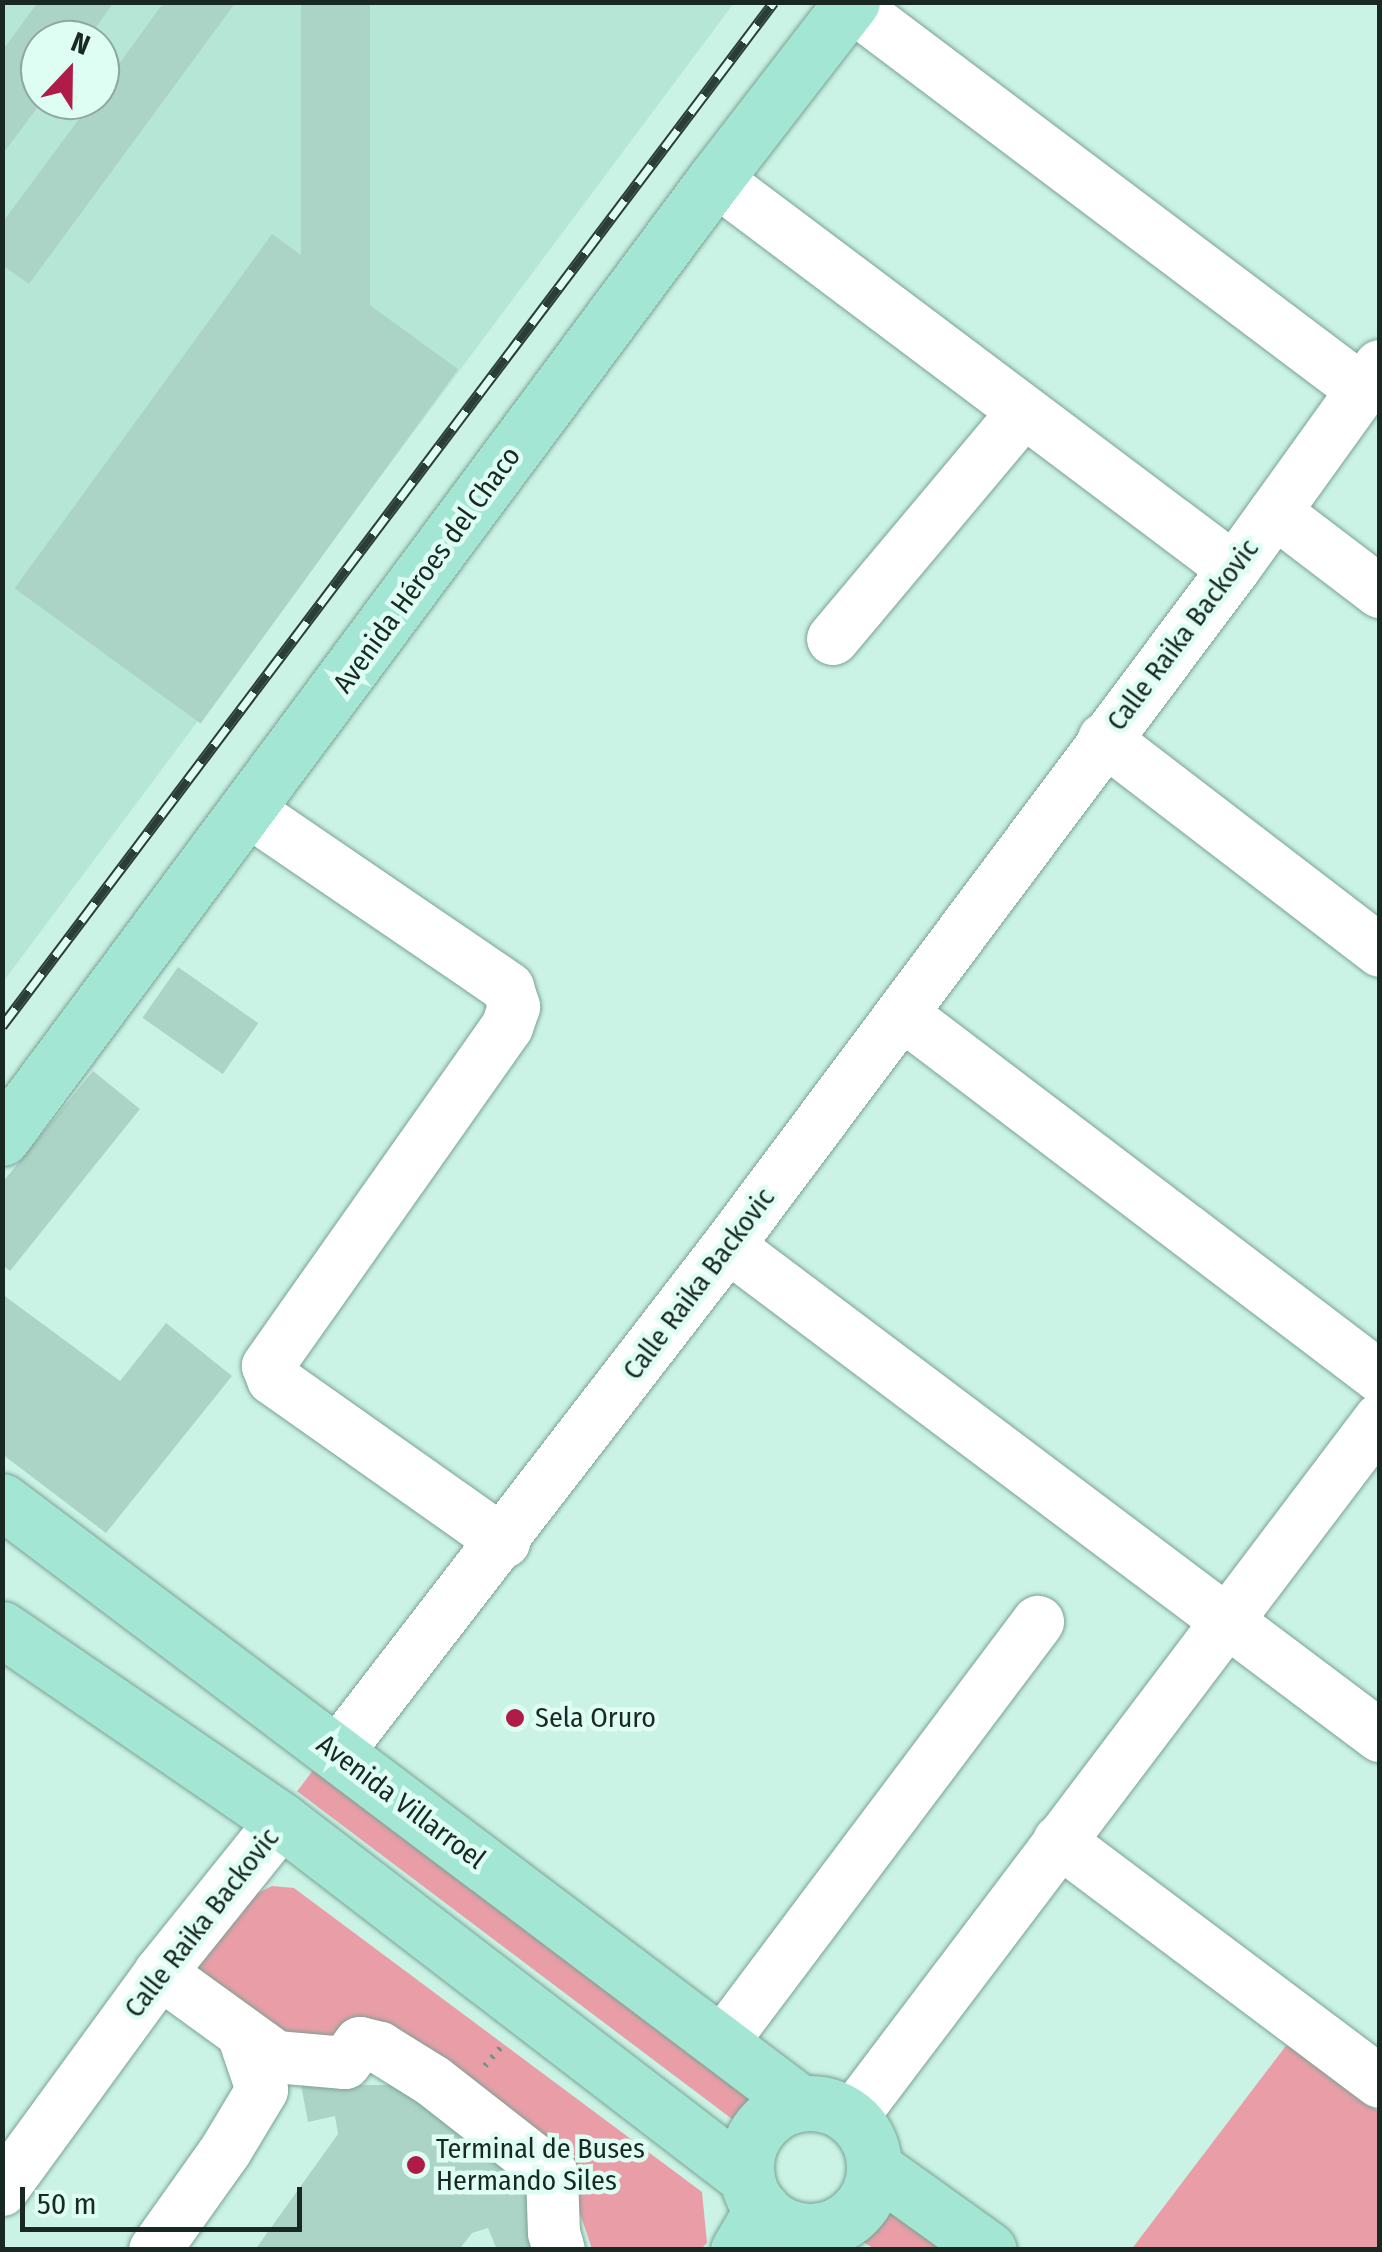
<!DOCTYPE html>
<html>
<head>
<meta charset="utf-8">
<style>
	body { margin:0 }
	#map { position:relative; width:1382px; height:2252px; overflow:hidden; background:#caf3e5; font-family:"Fira Sans Condensed",sans-serif }
	div>[style] { position:absolute }
	[style*='--x'] { left:calc(var(--x)*1px); top:calc(var(--y)*1px); width:calc(var(--w)*1px); rotate:calc(var(--a)*1deg) }
	.built>* { inset:0; background:#b5e6d6 }
	.green>* { inset:0; background:#e99ea7; transform-origin:0 0 }
	.building>* { inset:0; background:#acd4c6; transform-origin:0 0 }
	.path>* { height:6px; margin-top:-3px; transform-origin:0; background:repeating-linear-gradient(90deg,#749187 0 2.5px,transparent 0 10.5px) }
	.roads { filter:drop-shadow(0 0 2px #7ba194) drop-shadow(0 0 2px #7ba194) }
	.minor>* { height:52px; margin:-26px; padding:0 26px; transform-origin:26px; border-radius:26px; background:#fff }
	.major>* { height:55px; margin:-27.5px; padding:0 27.5px; transform-origin:27.5px; border-radius:27.5px; background:#a4e6d4 }
	.major>.ring { margin:-27.5px; padding:0; box-sizing:content-box; background:none; border:55px solid #a4e6d4; border-radius:50% }
	.rail>* { height:11px; margin-top:-5.5px; transform-origin:0; background:repeating-linear-gradient(90deg,#defef3 0 22px,#2b3d37 0 44px); box-sizing:border-box; border-block:2px solid #2b3d37 }
	.dots>* { width:28px; height:28px; translate:-50% -50%; box-sizing:border-box; border:5px solid #defef3; border-radius:50% }
	span { translate:-50% -50%; white-space:nowrap; text-align:center; line-height:1.15; -webkit-text-stroke:9px #defef3; paint-order:stroke }
	.street-label { font-size:28px; color:#192823 }
	.poi-label { font-size:28px; color:#192823 }
	.left { translate:0 -50%; text-align:left }
	.frame { position:absolute; inset:0; border:5px solid #192823; pointer-events:none }
	.north { position:absolute; left:20px; top:20px; width:100px; height:100px; box-sizing:border-box; background:#defef3; border:2px solid #8fa8a0; border-radius:50%; rotate:22deg; font-size:28px; font-weight:700; line-height:40px; text-align:center; color:#192823 }
	.north::after { content:''; display:block; margin:auto; width:35px; height:45px; background:#af1c47; clip-path:polygon(50% 0,100% 100%,50% 72%,0 100%) }
	.scale { position:absolute; left:20px; top:2187px; width:282px; height:45px; box-sizing:border-box; border:5px solid #192823; border-top:0; padding-left:12px; font-size:30px; line-height:35px; white-space:nowrap; color:#192823; -webkit-text-stroke:8px #defef3; paint-order:stroke }
</style>
</head>
<body>
<div id="map">
	<div class="built">
		<div style="clip-path:polygon(evenodd,3px 3px,734px 3px,3px 982px,3px 3px,40px 40px,100px 40px,100px 100px,40px 100px,40px 40px)"></div>
	</div>
	<div class="green">
		<div style="left:320px;top:1761px;width:550px;height:38px;rotate:37deg"></div>
		<div style="clip-path:polygon(272px 1886px,294px 1888px,702px 2192px,707px 2243px,701px 2249px,592px 2249px,581px 2216px,552px 2174px,421px 2094px,284px 2032px,196px 1968px,256px 1894px)"></div>
		<div style="clip-path:polygon(1288px 2043px,1379px 2112px,1379px 2249px,1131px 2250px)"></div>
		<div style="clip-path:polygon(895px 2196px,968px 2249px,874px 2249px,862px 2241px)"></div>
	</div>
	<div class="building">
		<div style="clip-path:polygon(38px 2px,114px 2px,87px 40px,40px 40px,43px 100px,2px 155px,2px 51px)"></div>
		<div style="clip-path:polygon(164px 2px,236px 2px,29px 284px,2px 265px,2px 223px,93px 100px,100px 100px,100px 90px)"></div>
		<div style="left:301px;top:2px;width:69px;height:310px"></div>
		<div style="left:272px;top:234px;width:230px;height:438px;rotate:36deg"></div>
		<div style="left:178px;top:967px;width:98px;height:62px;rotate:35deg"></div>
		<div style="clip-path:polygon(93px 1071px,140px 1109px,10px 1271px,2px 1265px,2px 1183px)"></div>
		<div style="clip-path:polygon(2px 1294px,120px 1381px,166px 1323px,232px 1376px,106px 1533px,2px 1454px)"></div>
		<div style="clip-path:polygon(301px 2085px,405px 2085px,536px 2178px,533px 2250px,497px 2250px,488px 2228px,472px 2233px,459px 2250px,255px 2250px,338px 2134px,335px 2116px,308px 2122px)"></div>
	</div>
	<div class="path">
		<div style="--x:485;--y:2066;--w:25;--a:-50"></div>
	</div>
	<div class="roads">
		<div class="minor">
			<div style="--x:851;--y:5;--w:638;--a:36.98"></div>
			<div style="--x:715;--y:179;--w:649;--a:36.92"></div>
			<div style="--x:1275;--y:512;--w:132;--a:37.3"></div>
			<div style="--x:833;--y:639;--w:297;--a:-50"></div>
			<div style="--x:1104;--y:739;--w:348;--a:37.5"></div>
			<div style="--x:249;--y:811;--w:314;--a:34.3"></div>
			<div style="--x:508;--y:988;--w:20;--a:72"></div>
			<div style="--x:514;--y:1007;--w:21;--a:109"></div>
			<div style="--x:507;--y:1027;--w:415;--a:125.2"></div>
			<div style="--x:268;--y:1366;--w:14;--a:69"></div>
			<div style="--x:273;--y:1379;--w:283;--a:35.2"></div>
			<div style="--x:902;--y:1014;--w:600;--a:37.21"></div>
			<div style="--x:728;--y:1246;--w:816;--a:36.93"></div>
			<div style="--x:337;--y:1753;--w:640;--a:-52.36"></div>
			<div style="--x:728;--y:1246;--w:845;--a:-53.23"></div>
			<div style="--x:1234;--y:569;--w:250;--a:-54.3"></div>
			<div style="--x:1059;--y:1841;--w:401;--a:36.9"></div>
			<div style="--x:160;--y:1973;--w:143;--a:35.9"></div>
			<div style="--x:276;--y:2057;--w:69;--a:5"></div>
			<div style="--x:345;--y:2063;--w:25;--a:-53"></div>
			<div style="--x:360;--y:2043;--w:21;--a:14"></div>
			<div style="--x:380;--y:2048;--w:62;--a:31.9"></div>
			<div style="--x:433;--y:2081;--w:151;--a:38"></div>
			<div style="--x:552;--y:2174;--w:59;--a:88.1"></div>
			<div style="--x:554;--y:2233;--w:18;--a:74"></div>
			<div style="--x:721;--y:2044;--w:528;--a:-53.09"></div>
			<div style="--x:852;--y:2117;--w:875;--a:-52.89"></div>
			<div style="--x:2;--y:2190;--w:268;--a:-53.9"></div>
			<div style="--x:160;--y:1973;--w:195;--a:-51.2"></div>
			<div style="--x:155;--y:2250;--w:123;--a:-54.6"></div>
			<div style="--x:226;--y:2150;--w:70;--a:-59"></div>
			<div style="--x:262;--y:2090;--w:59;--a:-108.7"></div>
		</div>
		<div class="major">
			<div style="--x:2;--y:1138;--w:1195;--a:-53.37"></div>
			<div style="--x:715;--y:179;--w:224;--a:-52.3"></div>
			<div style="--x:2;--y:1501;--w:1000;--a:37.03"></div>
			<div style="--x:2;--y:1629;--w:340;--a:34.4"></div>
			<div style="--x:282;--y:1821;--w:586;--a:37.51"></div>
			<div class="ring" style="left:746px;top:2103px;width:73px;height:73px"></div>
			<div style="--x:875;--y:2168;--w:140;--a:35.7"></div>
			<div style="--x:738;--y:2250;--w:48;--a:-59.7"></div>
		</div>
	</div>
	<div class="rail">
		<div style="--x:2;--y:1026;--w:1282;--a:-52.99"></div>
	</div>
	<div class="dots">
		<div style="left:515px;top:1718px;background:#af1c47"></div>
		<div style="left:416px;top:2165px;background:#af1c47"></div>
	</div>
	<div class="street-label">
		<span style="left:427px;top:570px;rotate:-54deg">Avenida Héroes del Chaco</span>
		<span style="left:1183px;top:635px;rotate:-53deg">Calle Raika Backovic</span>
		<span style="left:699px;top:1284px;rotate:-53deg">Calle Raika Backovic</span>
		<span style="left:401px;top:1802px;rotate:37deg">Avenida Villarroel</span>
		<span style="left:202px;top:1923px;rotate:-52deg">Calle Raika Backovic</span>
	</div>
	<div class="poi-label">
		<span class="left" style="left:535px;top:1718px">Sela Oruro</span>
		<span class="left" style="left:436px;top:2165px">Terminal de Buses<br>Hermando Siles</span>
	</div>
	<div class="frame"></div>
	<div class="north">N</div>
	<div class="scale">50 m</div>
</div>
</body>
</html>
